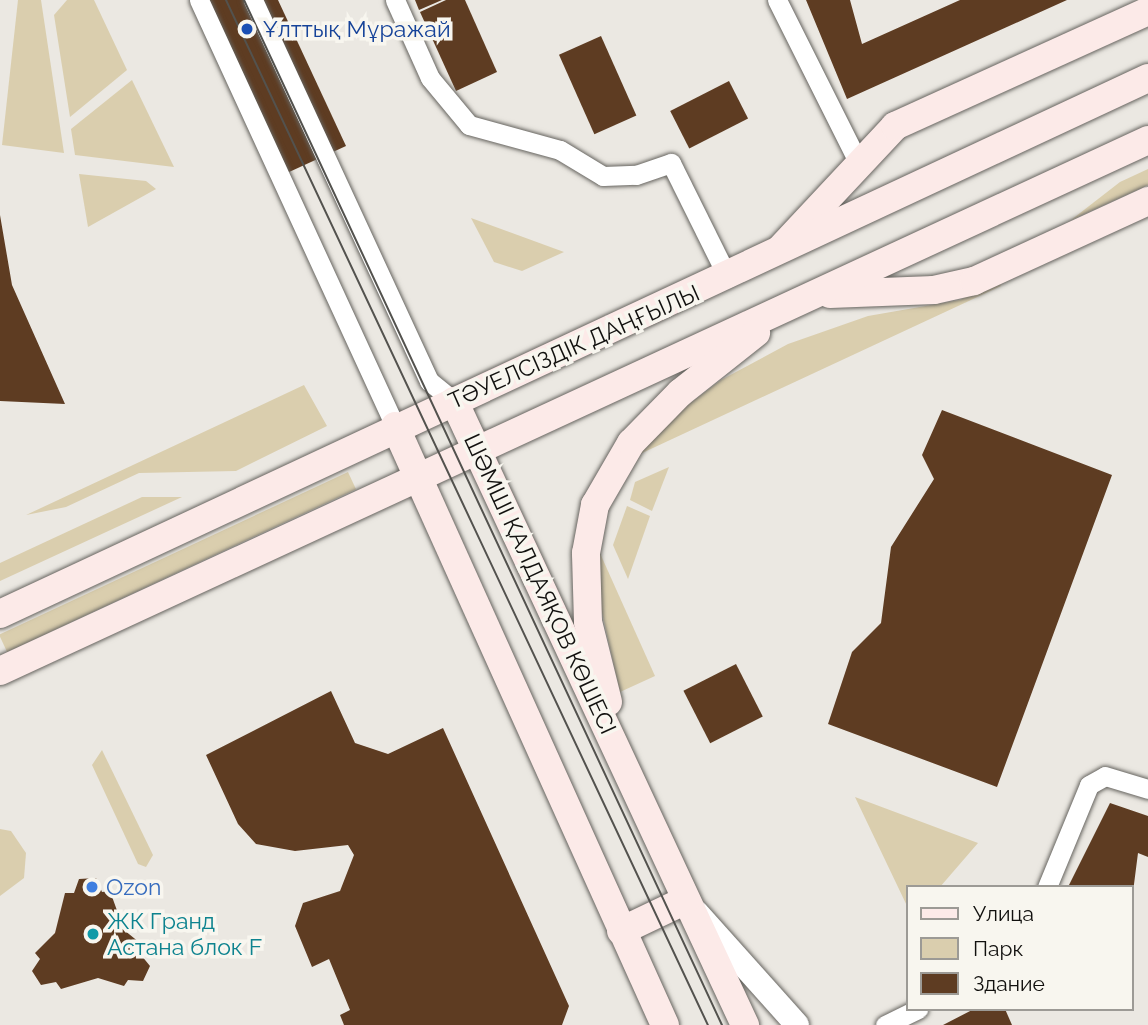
<!DOCTYPE html>
<html>
<head>
<meta charset="utf-8">
<style>
	body { margin:0 }
	#map { position:relative; width:1148px; height:1025px; overflow:hidden; background:#ebe8e2; font-family:Raleway,sans-serif }
	div>[style] { position:absolute }
	[style*='--x'] { left:calc(var(--x)*1px); top:calc(var(--y)*1px); width:calc(var(--w)*1px); rotate:calc(var(--a)*1deg) }
	.green>* { inset:0; background:#daceae; transform-origin:0 0 }
	.building>* { inset:0; background:#5e3c22; transform-origin:0 0 }
	.roads { filter:drop-shadow(0 0 2px #66645f) drop-shadow(0 0 2px #66645f) }
	.minor>* { height:19px; margin:-9.5px; padding:0 9.5px; transform-origin:9.5px; border-radius:9.5px; background:#fff }
	.tertiary>* { height:24px; margin:-12px; padding:0 12px; transform-origin:12px; border-radius:12px; background:#fff }
	.secondary>* { height:28px; margin:-14px; padding:0 14px; transform-origin:14px; border-radius:14px; background:#fceae8 }
	.tram>* { height:2px; margin:-1px; padding:0 1px; transform-origin:1px; border-radius:1px; background:#53524e }
	.dots>* { width:19px; height:19px; translate:-50% -50%; box-sizing:border-box; border:4px solid #f8f6ef; border-radius:50% }
	span { translate:-50% -50%; white-space:nowrap; text-align:center; line-height:1.15; -webkit-text-stroke:7px #f8f6ef; paint-order:stroke }
	.transit-label { font-size:23px; color:#164399 }
	.left { translate:0 -50%; text-align:left }
	.street-label { font-size:23px; color:#11100e }
	.shop-label { font-size:23px; color:#366cbe }
	.culture-label { font-size:23px; color:#0d838f }
	.legend { position:absolute; left:906px; top:885px; width:228px; height:126px; box-sizing:border-box; background:#f8f6ef; border:2px solid #9c9a95; margin:0; padding:9px 12px; list-style:none; font-size:21px; color:#11100e }
	.legend li { display:flex; align-items:center; gap:14px; height:35px }
	.legend b { width:35px; border:2px solid #9c9a95 }
</style>
</head>
<body>
<div id="map">
	<div class="green">
		<div style="clip-path:polygon(18px 0,41px 0,64px 153px,2px 145px)"></div>
		<div style="clip-path:polygon(67px 0,94px 0,127px 70px,70px 117px,54px 15px)"></div>
		<div style="clip-path:polygon(132px 80px,174px 167px,75px 155px,71px 129px)"></div>
		<div style="clip-path:polygon(1148px 169px,1148px 185px,1071px 220px,1120px 182px)"></div>
		<div style="clip-path:polygon(79px 174px,146px 181px,156px 189px,88px 227px)"></div>
		<div style="clip-path:polygon(471px 218px,564px 252px,522px 271px,494px 262px)"></div>
		<div style="clip-path:polygon(998px 281px,1001px 286px,625px 461px,645px 437px,721px 380px,788px 344px,868px 316px,960px 300px)"></div>
		<div style="clip-path:polygon(304px 385px,327px 426px,236px 471px,139px 473px,66px 507px,26px 515px)"></div>
		<div style="clip-path:polygon(669px 467px,652px 511px,630px 500px,635px 482px)"></div>
		<div style="left:348px;top:472px;width:19px;height:385px;rotate:65deg"></div>
		<div style="clip-path:polygon(142px 497px,182px 497px,0 581px,0 563px)"></div>
		<div style="clip-path:polygon(627px 506px,650px 516px,628px 579px,613px 545px)"></div>
		<div style="clip-path:polygon(599px 551px,655px 676px,620px 692px,601px 608px)"></div>
		<div style="clip-path:polygon(102px 750px,153px 855px,146px 867px,138px 864px,92px 765px)"></div>
		<div style="clip-path:polygon(855px 797px,978px 843px,940px 887px,908px 887px,908px 908px)"></div>
		<div style="clip-path:polygon(0 829px,11px 831px,26px 853px,24px 878px,0 896px)"></div>
	</div>
	<div class="building">
		<div style="clip-path:polygon(194px 0,278px 0,346px 146px,276px 178px)"></div>
		<div style="clip-path:polygon(415px 0,442px 0,419px 10px)"></div>
		<div style="clip-path:polygon(446px 0,465px 0,497px 72px,456px 91px,420px 12px)"></div>
		<div style="clip-path:polygon(806px 0,850px 0,862px 44px,960px 0,1067px 0,847px 99px)"></div>
		<div style="left:601px;top:36px;width:87px;height:46px;rotate:66deg"></div>
		<div style="left:729px;top:81px;width:42px;height:66px;rotate:63deg"></div>
		<div style="clip-path:polygon(0 215px,12px 285px,65px 404px,0 401px)"></div>
		<div style="clip-path:polygon(942px 410px,1112px 475px,997px 787px,828px 724px,852px 652px,881px 623px,891px 547px,934px 479px,922px 455px)"></div>
		<div style="left:736px;top:664px;width:59px;height:59px;rotate:63deg"></div>
		<div style="clip-path:polygon(331px 691px,355px 743px,388px 754px,443px 728px,569px 1006px,562px 1025px,344px 1025px,340px 1015px,350px 1010px,329px 959px,312px 967px,295px 926px,303px 903px,340px 891px,354px 855px,348px 845px,295px 851px,256px 844px,238px 824px,206px 755px)"></div>
		<div style="clip-path:polygon(1110px 803px,1148px 816px,1148px 857px,1138px 853px,1133px 892px,1132px 887px,1068px 887px)"></div>
		<div style="clip-path:polygon(96px 878px,102px 892px,110px 891px,124px 930px,145px 947px,141px 955px,150px 966px,143px 981px,128px 980px,124px 986px,98px 978px,61px 989px,56px 982px,41px 985px,32px 971px,40px 959px,35px 953px,55px 933px,65px 893px,74px 893px,79px 879px)"></div>
		<div style="clip-path:polygon(974px 1009px,1005px 1009px,1012px 1025px,943px 1025px)"></div>
	</div>
	<div class="roads">
		<div class="minor">
			<div style="--x:199;--y:0;--w:469;--a:65.3"></div>
			<div style="--x:253;--y:0;--w:420;--a:65.2"></div>
			<div style="--x:429;--y:381;--w:32;--a:39"></div>
			<div style="--x:395;--y:0;--w:85;--a:65.8"></div>
			<div style="--x:430;--y:78;--w:61;--a:50.3"></div>
			<div style="--x:469;--y:125;--w:94;--a:15.4"></div>
			<div style="--x:560;--y:150;--w:50;--a:31.2"></div>
			<div style="--x:603;--y:176;--w:33;--a:-2"></div>
			<div style="--x:636;--y:175;--w:37;--a:-19"></div>
			<div style="--x:671;--y:163;--w:128;--a:63.6"></div>
			<div style="--x:777;--y:0;--w:179;--a:63.4"></div>
			<div style="--x:1047;--y:887;--w:110;--a:-67.6"></div>
			<div style="--x:1089;--y:785;--w:18;--a:-29"></div>
			<div style="--x:1105;--y:776;--w:45;--a:16.8"></div>
			<div style="--x:885;--y:1025;--w:37;--a:-26"></div>
		</div>
		<div class="tertiary">
			<div style="--x:697;--y:913;--w:150;--a:48.2"></div>
		</div>
		<div class="secondary">
			<div style="--x:781;--y:248;--w:167;--a:-46.9"></div>
			<div style="--x:895;--y:126;--w:278;--a:-24.4"></div>
			<div style="--x:830;--y:294;--w:104;--a:-2.2"></div>
			<div style="--x:934;--y:290;--w:41;--a:-12.7"></div>
			<div style="--x:974;--y:281;--w:192;--a:-24.7"></div>
			<div style="--x:454;--y:401;--w:689;--a:65"></div>
			<div style="--x:395;--y:426;--w:657;--a:65.74"></div>
			<div style="--x:0;--y:614;--w:1267;--a:-25.03"></div>
			<div style="--x:0;--y:671;--w:1265;--a:-24.82"></div>
			<div style="--x:608;--y:702;--w:82;--a:-104"></div>
			<div style="--x:588;--y:622;--w:69;--a:-91.7"></div>
			<div style="--x:586;--y:553;--w:49;--a:-79.4"></div>
			<div style="--x:595;--y:505;--w:72;--a:-59.9"></div>
			<div style="--x:631;--y:443;--w:70;--a:-45.6"></div>
			<div style="--x:680;--y:393;--w:97;--a:-38.3"></div>
			<div style="--x:621;--y:931;--w:72;--a:-25.5"></div>
		</div>
	</div>
	<div class="tram">
		<div style="--x:226;--y:0;--w:1133;--a:64.82"></div>
		<div style="--x:244;--y:0;--w:1131;--a:65"></div>
	</div>
	<div class="dots">
		<div style="left:247px;top:29px;background:#1a4fb4"></div>
		<div style="left:92px;top:887px;background:#3f7fe0"></div>
		<div style="left:93px;top:934px;background:#0f9aa8"></div>
	</div>
	<div class="transit-label">
		<span class="left" style="left:263px;top:29px">Ұлттық Мұражай</span>
	</div>
	<div class="street-label">
		<span style="left:574px;top:347px;rotate:-24deg">ТӘУЕЛСІЗДІК ДАҢҒЫЛЫ</span>
		<span style="left:540px;top:584px;rotate:65deg">ШӘМШІ ҚАЛДАЯҚОВ КӨШЕСІ</span>
	</div>
	<div class="shop-label">
		<span class="left" style="left:106px;top:887px">Ozon</span>
	</div>
	<div class="culture-label">
		<span class="left" style="left:107px;top:934px">ЖК Гранд<br>Астана блок F</span>
	</div>
	<ul class="legend">
	<li><b style="height:9px;background:#fceae8"></b>Улица</li>
	<li><b style="height:19px;background:#daceae"></b>Парк</li>
	<li><b style="height:19px;background:#5e3c22"></b>Здание</li>
	</ul>
</div>
</body>
</html>
